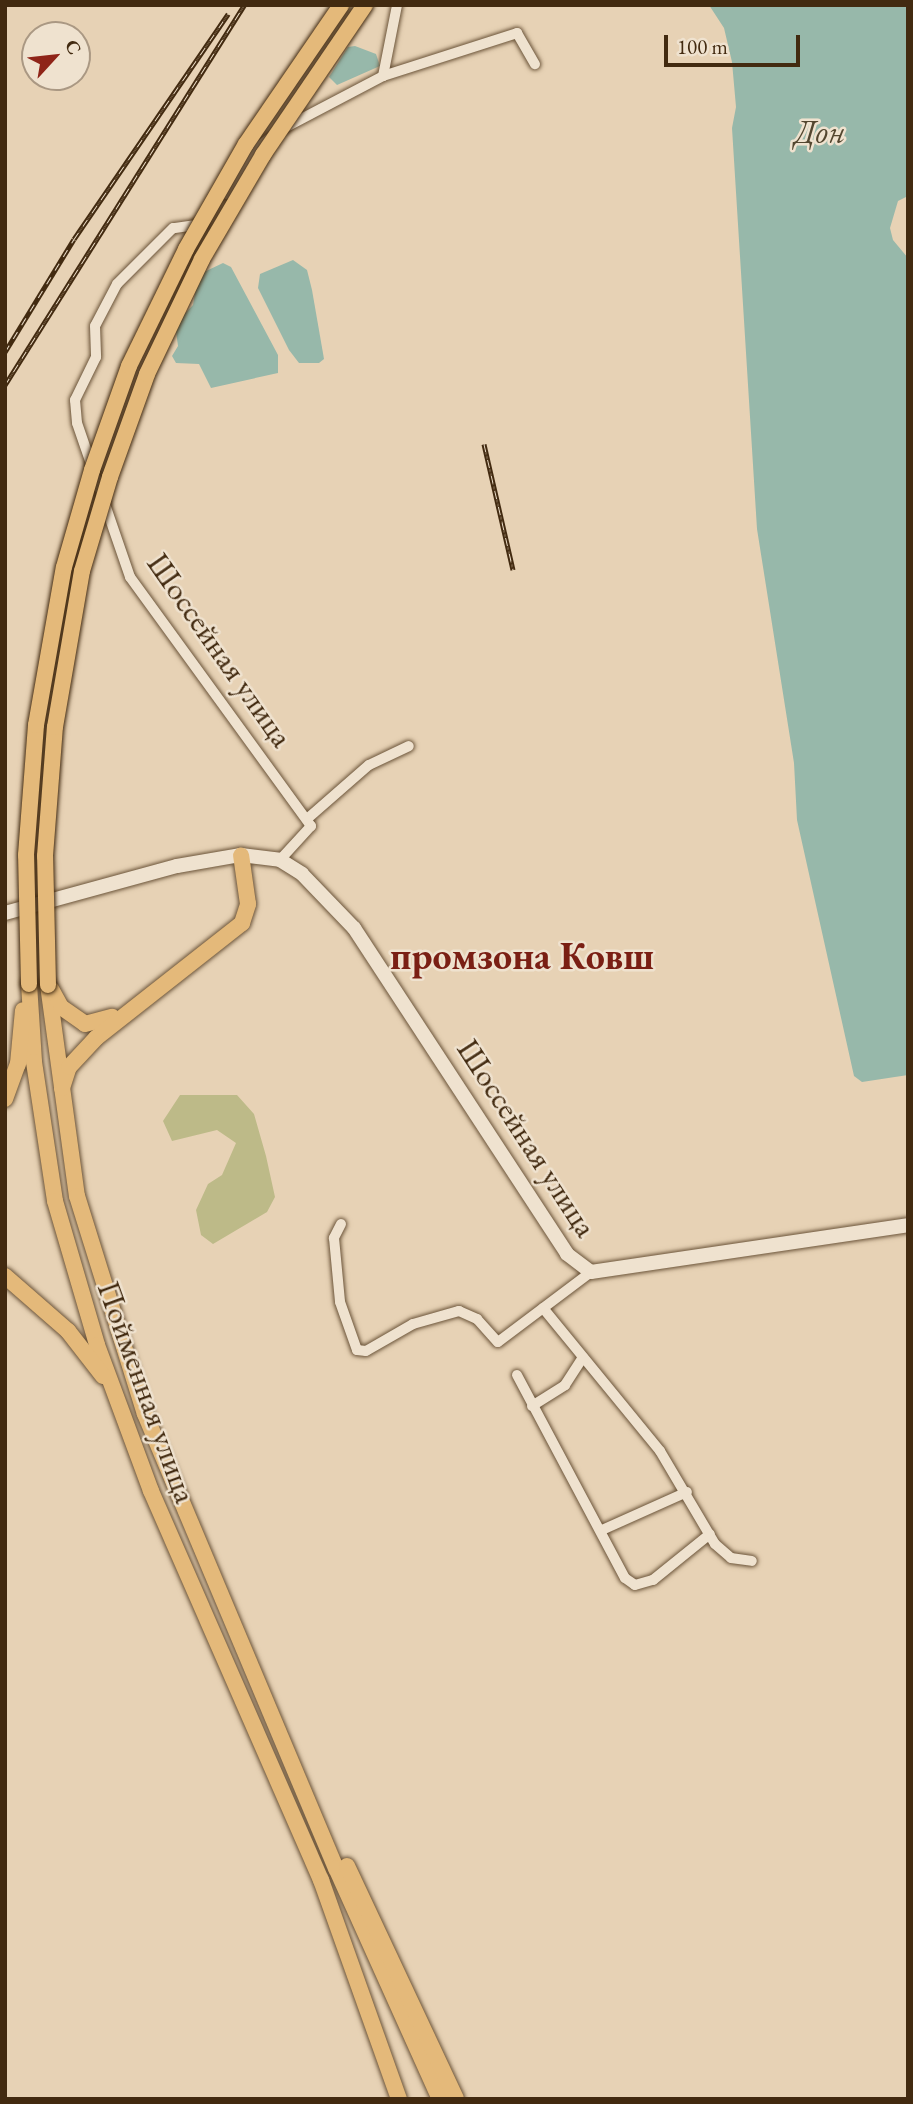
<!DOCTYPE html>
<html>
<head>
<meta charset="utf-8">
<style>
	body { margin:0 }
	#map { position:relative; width:913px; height:2104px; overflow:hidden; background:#e7d2b5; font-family:"EB Garamond",serif }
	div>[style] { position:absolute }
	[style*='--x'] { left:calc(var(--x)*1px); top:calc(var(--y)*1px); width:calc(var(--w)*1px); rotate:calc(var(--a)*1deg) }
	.green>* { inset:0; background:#bdba88 }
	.water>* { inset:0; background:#97b8aa }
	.roads { filter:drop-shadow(0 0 2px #6b5439) drop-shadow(0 0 2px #6b5439) }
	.minor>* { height:10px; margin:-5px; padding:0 5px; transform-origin:5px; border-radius:5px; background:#efe2cf }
	.secondary>* { height:14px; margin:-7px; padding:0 7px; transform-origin:7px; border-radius:7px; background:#efe2cf }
	.primary>* { height:16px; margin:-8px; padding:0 8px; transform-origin:8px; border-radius:8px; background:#e4b97a }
	.rail>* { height:5px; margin-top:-2.5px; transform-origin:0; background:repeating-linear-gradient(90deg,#efe2cf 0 8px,#422a10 0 16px); box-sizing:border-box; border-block:2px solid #422a10 }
	.bridges { filter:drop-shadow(0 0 2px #422a10) drop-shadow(0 0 2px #422a10) }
	.primary-bridge>* { height:16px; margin:-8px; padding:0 8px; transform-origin:8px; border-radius:8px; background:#e4b97a }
	span { translate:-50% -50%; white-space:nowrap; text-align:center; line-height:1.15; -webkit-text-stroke:5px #efe2cf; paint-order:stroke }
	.street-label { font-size:32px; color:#422a10 }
	.water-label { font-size:33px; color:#53462f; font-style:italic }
	.district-label { font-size:38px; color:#7a1f14; font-weight:700 }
	.frame { position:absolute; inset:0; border:7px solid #422a10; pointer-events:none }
	.north { position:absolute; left:21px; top:21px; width:70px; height:70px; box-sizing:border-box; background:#efe2cf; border:2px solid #aa9883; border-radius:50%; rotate:63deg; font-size:19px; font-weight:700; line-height:28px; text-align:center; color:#422a10 }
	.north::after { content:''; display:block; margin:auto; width:24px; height:32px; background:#8f2418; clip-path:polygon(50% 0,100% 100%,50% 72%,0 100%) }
	.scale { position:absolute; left:664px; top:35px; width:136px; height:32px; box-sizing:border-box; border:4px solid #422a10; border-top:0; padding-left:9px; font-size:21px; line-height:24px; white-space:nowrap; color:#422a10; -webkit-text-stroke:5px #efe2cf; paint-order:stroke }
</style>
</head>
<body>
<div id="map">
	<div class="green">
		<div style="clip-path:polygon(180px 1095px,237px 1095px,254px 1114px,266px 1156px,275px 1197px,267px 1212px,213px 1244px,201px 1235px,196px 1210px,208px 1184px,222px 1175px,236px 1143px,217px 1130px,172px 1141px,163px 1121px)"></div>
	</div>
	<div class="water">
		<div style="clip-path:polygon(709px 5px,908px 5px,908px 196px,898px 201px,890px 228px,893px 240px,908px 258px,908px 1075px,862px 1082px,854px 1076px,797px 820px,794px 763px,757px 529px,732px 128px,736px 107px,732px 62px,724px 28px)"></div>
		<div style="clip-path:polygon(355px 46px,376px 54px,380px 66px,337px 85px,329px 77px,348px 47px)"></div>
		<div style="clip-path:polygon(293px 260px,307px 270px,312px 290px,324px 359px,319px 363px,299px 363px,289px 350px,258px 288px,260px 274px)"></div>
		<div style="clip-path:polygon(223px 263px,231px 267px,278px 355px,278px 373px,211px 388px,199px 364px,176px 363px,172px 356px,178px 346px,175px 324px,193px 305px,197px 282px,204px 272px)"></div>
	</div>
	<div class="roads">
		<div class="minor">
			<div style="--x:383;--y:76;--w:72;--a:-78.8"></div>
			<div style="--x:286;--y:127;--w:110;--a:-27.7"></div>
			<div style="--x:383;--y:76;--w:141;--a:-17.8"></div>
			<div style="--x:517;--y:33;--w:36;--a:60"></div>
			<div style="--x:226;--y:194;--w:52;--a:-57.5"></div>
			<div style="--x:254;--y:150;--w:20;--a:-37"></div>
			<div style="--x:203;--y:224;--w:30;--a:172"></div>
			<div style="--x:173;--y:228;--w:79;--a:135"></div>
			<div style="--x:117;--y:284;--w:47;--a:117.6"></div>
			<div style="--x:95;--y:326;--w:31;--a:88"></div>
			<div style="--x:96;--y:357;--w:48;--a:116"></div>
			<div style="--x:75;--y:400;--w:23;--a:85"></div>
			<div style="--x:77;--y:423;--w:163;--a:71"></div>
			<div style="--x:130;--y:577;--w:308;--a:54"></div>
			<div style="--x:311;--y:826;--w:46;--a:132.4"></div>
			<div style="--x:307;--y:819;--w:82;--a:-41.1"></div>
			<div style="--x:369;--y:765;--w:44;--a:-25.4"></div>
			<div style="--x:341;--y:1224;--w:16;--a:117"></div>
			<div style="--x:334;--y:1238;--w:64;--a:84.6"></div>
			<div style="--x:340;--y:1302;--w:51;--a:70.5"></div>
			<div style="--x:357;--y:1350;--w:9;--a:6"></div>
			<div style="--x:366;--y:1351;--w:54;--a:-29.9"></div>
			<div style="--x:413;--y:1324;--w:48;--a:-15.8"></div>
			<div style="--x:459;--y:1311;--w:20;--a:24"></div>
			<div style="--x:477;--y:1319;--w:31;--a:48"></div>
			<div style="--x:498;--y:1342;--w:116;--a:-37"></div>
			<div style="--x:543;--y:1308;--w:185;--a:50.7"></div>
			<div style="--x:660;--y:1451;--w:108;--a:59.4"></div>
			<div style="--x:715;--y:1544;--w:21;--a:41"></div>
			<div style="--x:731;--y:1558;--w:21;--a:8"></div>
			<div style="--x:517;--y:1375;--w:230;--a:62"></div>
			<div style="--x:625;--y:1578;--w:12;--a:35"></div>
			<div style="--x:635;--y:1585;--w:19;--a:-16"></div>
			<div style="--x:653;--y:1580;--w:73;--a:-38.9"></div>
			<div style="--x:532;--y:1406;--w:39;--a:-32"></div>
			<div style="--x:565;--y:1385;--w:33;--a:-57"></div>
			<div style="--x:602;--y:1530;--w:93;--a:-24.1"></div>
		</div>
		<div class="secondary">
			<div style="--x:5;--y:913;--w:178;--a:-15.3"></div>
			<div style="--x:177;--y:866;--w:65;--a:-9.8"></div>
			<div style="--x:241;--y:855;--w:39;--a:7"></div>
			<div style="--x:280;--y:860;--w:26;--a:32"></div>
			<div style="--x:302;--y:874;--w:75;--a:46.1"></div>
			<div style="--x:354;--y:928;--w:389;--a:56.8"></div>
			<div style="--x:567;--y:1254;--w:30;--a:37"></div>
			<div style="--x:591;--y:1272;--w:320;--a:-8.4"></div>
		</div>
		<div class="primary">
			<div style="--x:29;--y:984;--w:78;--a:86.3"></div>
			<div style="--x:34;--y:1062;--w:141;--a:81.4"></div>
			<div style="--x:55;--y:1201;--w:150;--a:73.7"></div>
			<div style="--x:97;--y:1345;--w:156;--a:69.7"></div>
			<div style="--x:151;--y:1491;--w:425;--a:66.4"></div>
			<div style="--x:321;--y:1880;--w:232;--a:70.4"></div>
			<div style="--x:48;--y:985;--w:213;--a:82.2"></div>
			<div style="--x:77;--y:1196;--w:228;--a:72.7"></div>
			<div style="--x:145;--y:1414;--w:493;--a:67.2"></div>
			<div style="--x:336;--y:1868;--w:253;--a:65.8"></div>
			<div style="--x:51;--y:989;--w:21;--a:61"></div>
			<div style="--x:61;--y:1007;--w:29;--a:35"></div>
			<div style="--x:85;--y:1024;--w:28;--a:-15"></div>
			<div style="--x:62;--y:1088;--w:22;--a:-72"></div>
			<div style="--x:69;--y:1067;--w:40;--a:-47"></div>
			<div style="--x:96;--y:1038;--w:186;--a:-38.2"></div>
			<div style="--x:242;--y:923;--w:20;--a:-72"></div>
			<div style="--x:248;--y:904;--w:49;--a:-98.1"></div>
			<div style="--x:5;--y:1099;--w:37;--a:-70"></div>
			<div style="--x:18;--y:1064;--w:54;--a:-84.7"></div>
			<div style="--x:5;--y:1276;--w:84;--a:41.1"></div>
			<div style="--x:68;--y:1331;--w:57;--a:52.1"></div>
			<div style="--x:347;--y:1866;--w:257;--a:64.9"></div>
		</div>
	</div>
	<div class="rail">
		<div style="--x:5;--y:352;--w:132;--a:-58.6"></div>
		<div style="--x:74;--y:239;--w:273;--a:-55.6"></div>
		<div style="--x:5;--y:385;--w:449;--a:-57.8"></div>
		<div style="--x:484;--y:444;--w:129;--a:77"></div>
	</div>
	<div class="bridges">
		<div class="primary-bridge">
			<div style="--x:29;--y:984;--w:129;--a:-91.3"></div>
			<div style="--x:26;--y:855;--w:130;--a:-85.6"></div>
			<div style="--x:36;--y:725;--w:160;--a:-80"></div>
			<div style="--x:64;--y:567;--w:101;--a:-73.9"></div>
			<div style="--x:92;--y:470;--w:110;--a:-70.4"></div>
			<div style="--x:129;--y:366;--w:130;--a:-64"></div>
			<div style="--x:186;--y:249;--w:121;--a:-60.3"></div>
			<div style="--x:246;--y:144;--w:168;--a:-55.6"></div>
			<div style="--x:48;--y:985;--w:129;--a:-91.3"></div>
			<div style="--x:45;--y:856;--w:129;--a:-85.6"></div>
			<div style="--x:55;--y:727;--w:158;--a:-80.2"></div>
			<div style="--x:82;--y:571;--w:98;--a:-73.4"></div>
			<div style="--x:110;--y:477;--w:109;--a:-70.2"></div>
			<div style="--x:147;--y:374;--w:127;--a:-64.4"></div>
			<div style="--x:202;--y:259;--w:121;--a:-59.6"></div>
			<div style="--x:263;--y:155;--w:181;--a:-55.8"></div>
		</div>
	</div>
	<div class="street-label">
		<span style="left:220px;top:650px;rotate:55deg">Шоссейная улица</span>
		<span style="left:527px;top:1138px;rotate:57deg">Шоссейная улица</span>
		<span style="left:147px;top:1392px;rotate:70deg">Пойменная улица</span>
	</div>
	<div class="water-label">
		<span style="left:820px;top:132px">Дон</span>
	</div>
	<div class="district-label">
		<span style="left:522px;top:956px">промзона Ковш</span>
	</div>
	<div class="frame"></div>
	<div class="north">С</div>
	<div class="scale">100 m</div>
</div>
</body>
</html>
